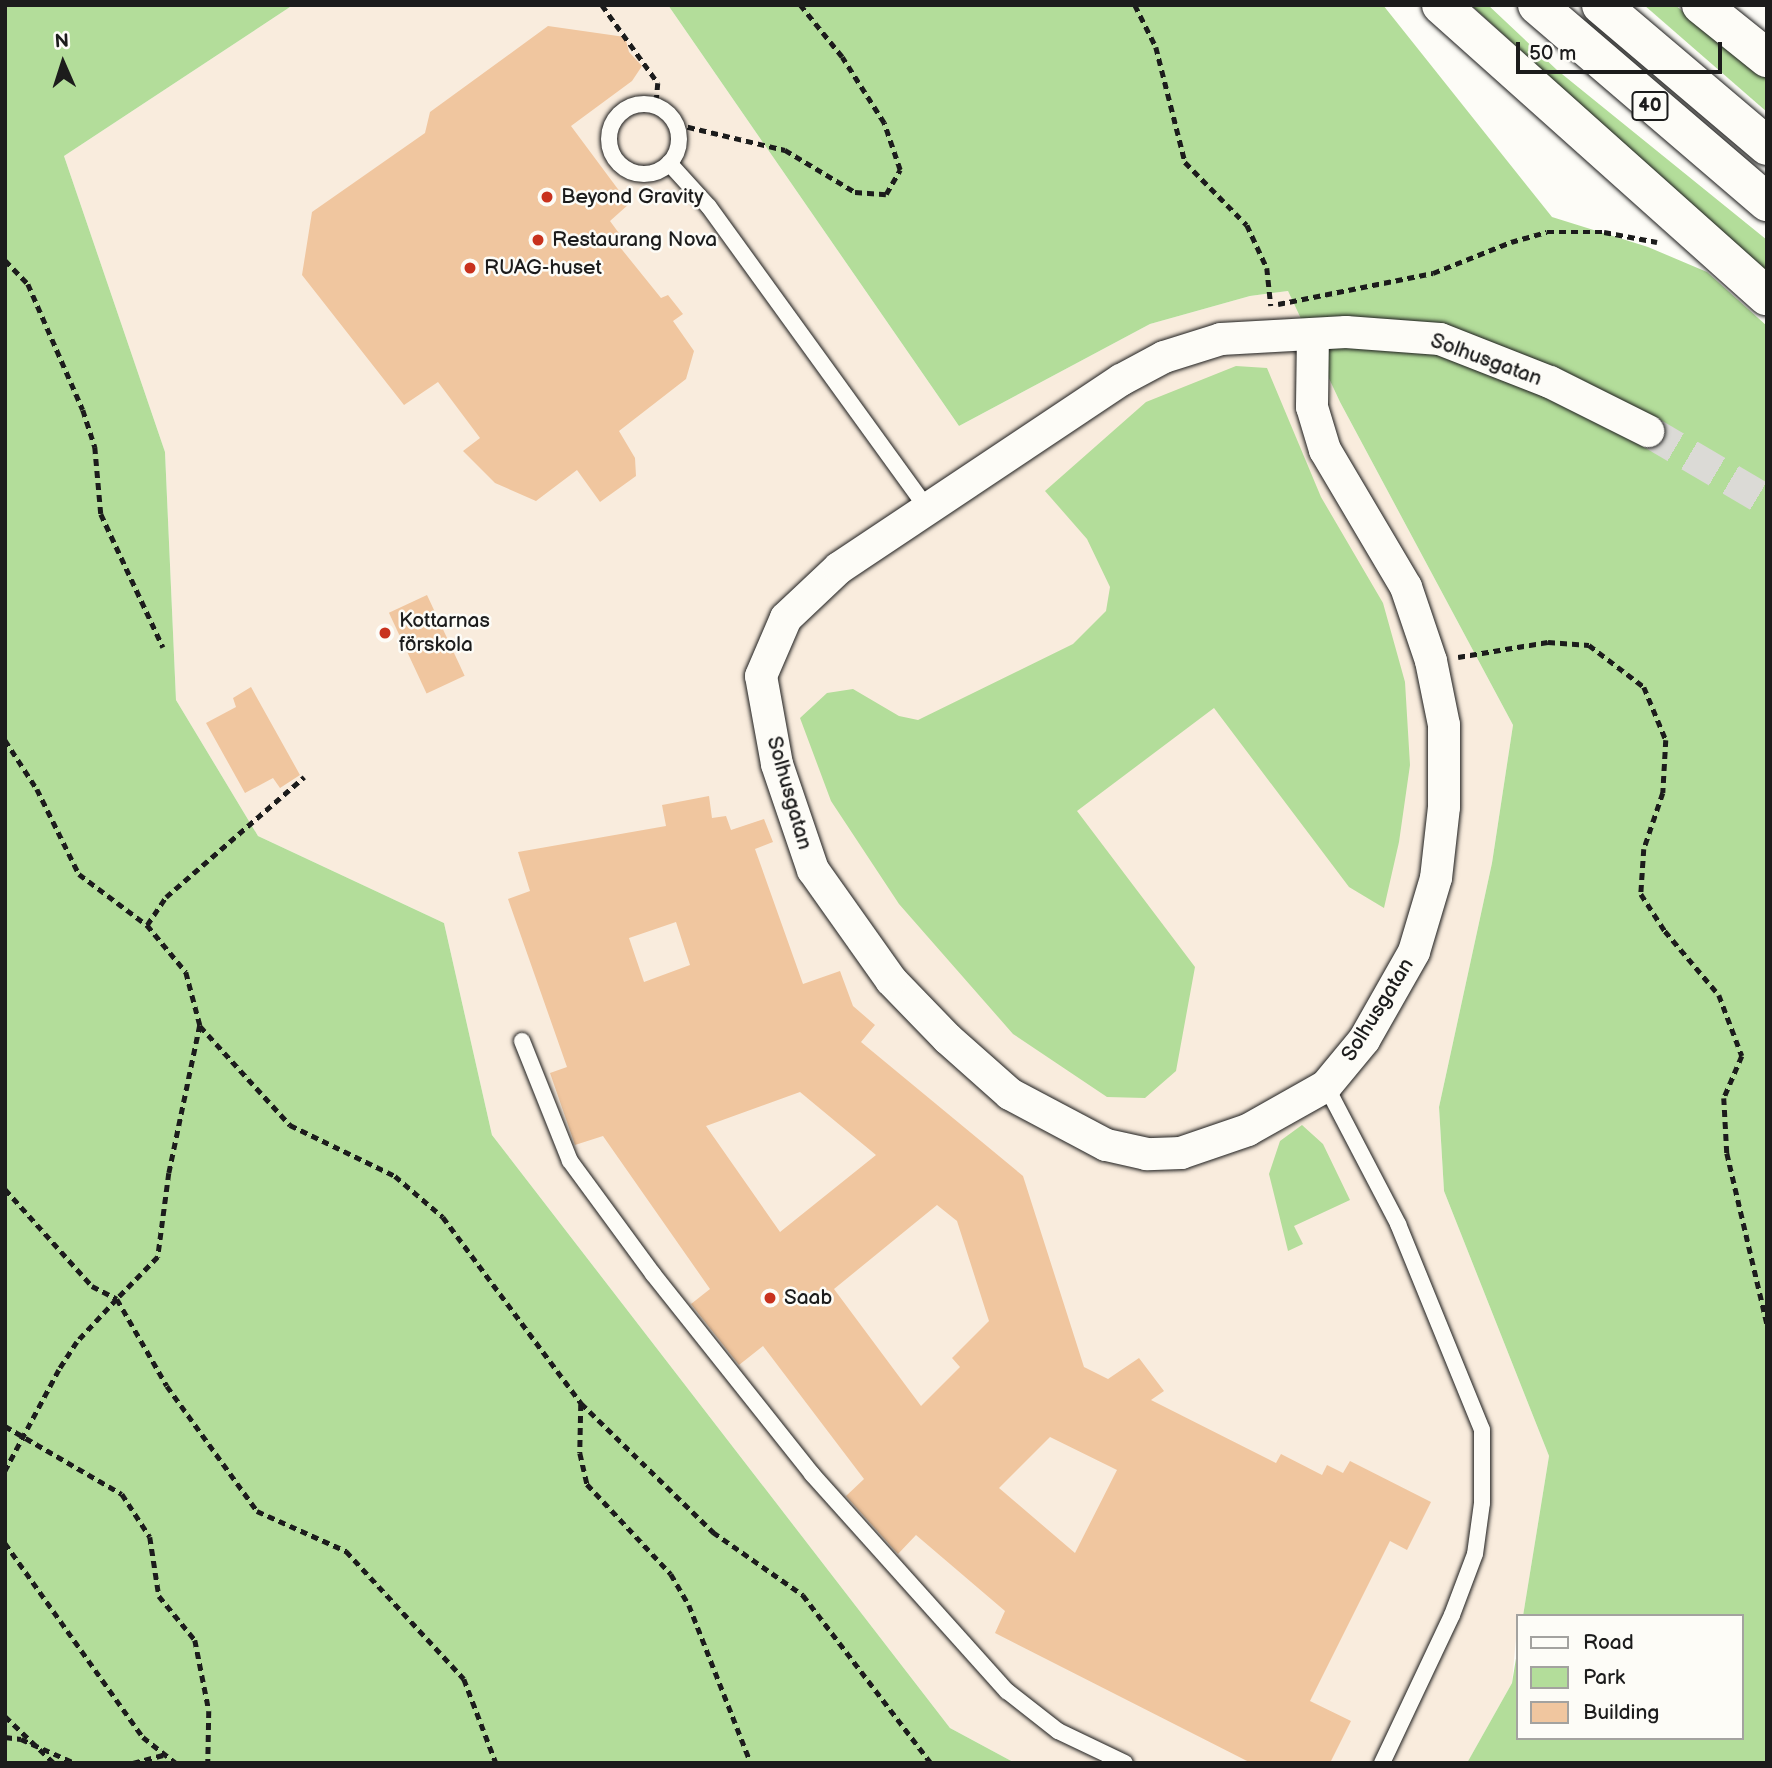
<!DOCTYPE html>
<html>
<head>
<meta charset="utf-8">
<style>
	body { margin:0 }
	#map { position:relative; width:1772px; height:1768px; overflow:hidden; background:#fdfcf7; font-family:"Balsamiq Sans",sans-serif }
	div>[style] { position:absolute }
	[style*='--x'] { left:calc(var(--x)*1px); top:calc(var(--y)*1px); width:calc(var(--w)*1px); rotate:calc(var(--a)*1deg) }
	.built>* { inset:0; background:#f9ecdd }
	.green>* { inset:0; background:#b3dd9a }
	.building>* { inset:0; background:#f0c69f; transform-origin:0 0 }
	.minor-tunnel>* { height:32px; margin-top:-16px; transform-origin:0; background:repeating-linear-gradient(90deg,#dbdad6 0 32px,transparent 0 48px) }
	.path>* { height:4.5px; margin-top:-2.25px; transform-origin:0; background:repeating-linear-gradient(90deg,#1c1c1c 0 7px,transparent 0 12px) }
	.roads { filter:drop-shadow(0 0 2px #1c1c1c) drop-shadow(0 0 2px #1c1c1c) }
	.service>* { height:16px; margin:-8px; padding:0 8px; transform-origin:8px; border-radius:8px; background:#fdfcf7 }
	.service>.ring { margin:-8px; padding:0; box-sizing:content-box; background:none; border:16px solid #fdfcf7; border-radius:50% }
	.minor>* { height:32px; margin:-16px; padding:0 16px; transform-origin:16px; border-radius:16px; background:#fdfcf7 }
	.motorway>* { height:38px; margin:-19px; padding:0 19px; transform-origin:19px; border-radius:19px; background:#fdfcf7 }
	.dots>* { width:19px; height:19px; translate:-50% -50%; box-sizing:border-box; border:4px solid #fdfcf7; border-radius:50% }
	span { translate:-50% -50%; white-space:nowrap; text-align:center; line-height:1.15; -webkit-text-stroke:5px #fdfcf7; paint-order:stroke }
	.shield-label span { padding:2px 5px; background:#fdfcf7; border:2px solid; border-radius:5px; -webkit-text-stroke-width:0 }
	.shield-label { font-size:19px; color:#1c1c1c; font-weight:700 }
	.poi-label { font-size:21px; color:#1c1c1c }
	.left { translate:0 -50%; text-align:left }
	.street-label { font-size:21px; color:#1c1c1c }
	.frame { position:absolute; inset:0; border:7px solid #1c1c1c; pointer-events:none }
	.legend { position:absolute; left:1516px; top:1614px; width:228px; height:126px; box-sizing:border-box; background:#fdfcf7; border:2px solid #a3a29f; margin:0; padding:9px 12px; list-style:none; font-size:21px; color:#1c1c1c }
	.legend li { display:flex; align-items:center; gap:14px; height:35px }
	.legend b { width:35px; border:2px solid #a3a29f }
	.north { position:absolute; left:28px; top:28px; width:70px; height:70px; -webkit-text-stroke:5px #fdfcf7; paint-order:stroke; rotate:357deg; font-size:19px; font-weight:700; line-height:28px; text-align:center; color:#1c1c1c }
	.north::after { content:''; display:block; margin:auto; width:24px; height:32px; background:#1c1c1c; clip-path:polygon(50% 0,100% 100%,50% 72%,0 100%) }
	.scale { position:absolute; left:1516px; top:42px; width:206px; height:32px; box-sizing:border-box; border:4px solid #1c1c1c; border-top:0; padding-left:9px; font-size:21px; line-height:24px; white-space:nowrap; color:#1c1c1c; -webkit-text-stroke:5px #fdfcf7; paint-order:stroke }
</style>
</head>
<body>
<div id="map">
	<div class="built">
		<div style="clip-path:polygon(293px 5px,668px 5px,959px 426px,1150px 324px,1250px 296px,1288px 291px,1340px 402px,1513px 725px,1492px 863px,1439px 1107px,1444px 1191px,1549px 1456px,1523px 1616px,1518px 1616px,1512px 1683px,1467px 1763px,1015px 1763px,950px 1728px,492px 1135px,444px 923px,258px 836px,176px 700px,165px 452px,64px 156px)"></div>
	</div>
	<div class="green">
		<div style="clip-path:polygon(5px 5px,293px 5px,64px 156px,165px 452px,176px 700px,258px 836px,444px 923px,492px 1135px,950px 1728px,1015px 1763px,5px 1763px)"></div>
		<div style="clip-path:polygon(668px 5px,1383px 5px,1552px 217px,1648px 247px,1707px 272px,1767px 326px,1767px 1763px,1467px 1763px,1512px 1683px,1518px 1646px,1518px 1738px,1742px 1738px,1742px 1616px,1523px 1616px,1549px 1456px,1444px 1191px,1439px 1107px,1492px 863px,1513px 725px,1340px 402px,1288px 291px,1250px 296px,1150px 324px,959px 426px)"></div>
		<div style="clip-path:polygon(1471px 5px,1488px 5px,1557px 70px,1767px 240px,1767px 274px)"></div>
		<div style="clip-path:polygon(1644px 5px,1675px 5px,1767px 79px,1767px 112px)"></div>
		<div style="clip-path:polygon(1236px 366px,1267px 368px,1321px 497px,1383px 603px,1405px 682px,1410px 765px,1399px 842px,1384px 908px,1349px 887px,1214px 708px,1077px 811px,1195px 967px,1176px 1071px,1145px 1098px,1107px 1097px,1013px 1034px,899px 904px,831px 801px,800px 718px,827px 693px,853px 689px,899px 716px,918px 720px,1073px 644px,1106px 611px,1110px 587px,1087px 539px,1045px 491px,1146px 402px)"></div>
		<div style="clip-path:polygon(1302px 1125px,1323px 1144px,1350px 1200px,1294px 1226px,1303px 1244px,1288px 1251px,1269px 1174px,1280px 1141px)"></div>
	</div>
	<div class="building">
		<div style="clip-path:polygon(548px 26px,625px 37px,629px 52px,642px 66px,632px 81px,571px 126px,629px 204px,610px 221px,621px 236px,615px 241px,661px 298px,668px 295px,683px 314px,673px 321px,694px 351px,686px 379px,619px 431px,635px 458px,636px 476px,600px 502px,577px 470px,536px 501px,495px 483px,463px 451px,480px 438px,438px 382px,404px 405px,302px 275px,312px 212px,425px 133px,430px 112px)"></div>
		<div style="left:427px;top:595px;width:89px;height:42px;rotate:65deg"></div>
		<div style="clip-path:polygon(251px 687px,300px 775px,280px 788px,273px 778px,245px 793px,206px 723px,236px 707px,233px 698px)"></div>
		<div style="clip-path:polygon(evenodd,709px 796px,712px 818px,726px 816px,731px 830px,764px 819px,773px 842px,755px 849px,803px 984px,840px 971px,853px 1006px,875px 1025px,861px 1042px,1023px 1176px,1084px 1367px,1108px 1379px,1139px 1358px,1164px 1391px,1151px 1400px,1276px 1463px,1281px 1454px,1322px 1475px,1327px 1465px,1343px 1473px,1350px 1461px,1431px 1502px,1407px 1550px,1390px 1541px,1310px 1701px,1351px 1721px,1330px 1763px,1251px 1763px,995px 1633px,1005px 1611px,916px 1535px,898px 1554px,846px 1496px,864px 1479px,763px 1346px,739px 1365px,691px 1304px,710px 1289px,603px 1136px,575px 1145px,550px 1073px,567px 1067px,508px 899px,530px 891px,518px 852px,666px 826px,662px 805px,709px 796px,676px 922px,690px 965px,644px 982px,629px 938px,676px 922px,709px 796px,800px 1092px,876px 1155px,780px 1232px,706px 1126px,800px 1092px,709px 796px,937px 1205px,957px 1221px,989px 1321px,952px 1358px,960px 1367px,921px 1406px,834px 1289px,937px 1205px,709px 796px,1050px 1437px,1117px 1470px,1075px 1553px,999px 1488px,1050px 1437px)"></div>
	</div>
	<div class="minor-tunnel">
		<div style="--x:1648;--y:431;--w:138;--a:30.5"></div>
	</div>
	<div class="path">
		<div style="--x:602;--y:5;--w:96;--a:54.3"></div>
		<div style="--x:658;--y:83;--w:23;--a:95"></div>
		<div style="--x:1135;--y:5;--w:47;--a:63.4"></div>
		<div style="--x:1156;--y:47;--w:119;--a:75.8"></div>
		<div style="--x:1185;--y:162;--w:88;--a:45.5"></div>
		<div style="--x:1247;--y:225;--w:47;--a:65.1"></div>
		<div style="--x:1267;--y:268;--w:38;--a:84"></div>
		<div style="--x:676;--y:124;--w:112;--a:13.4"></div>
		<div style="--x:785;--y:150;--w:82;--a:31"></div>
		<div style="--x:855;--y:192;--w:31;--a:4"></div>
		<div style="--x:886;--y:194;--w:28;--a:-60"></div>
		<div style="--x:900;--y:170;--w:50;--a:-108.8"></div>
		<div style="--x:884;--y:123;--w:78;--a:-122.5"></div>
		<div style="--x:842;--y:57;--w:67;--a:-128.9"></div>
		<div style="--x:5;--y:260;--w:33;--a:46"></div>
		<div style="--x:28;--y:284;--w:137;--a:66.4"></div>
		<div style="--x:83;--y:410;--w:39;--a:72"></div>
		<div style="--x:95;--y:447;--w:67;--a:84.9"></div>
		<div style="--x:101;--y:514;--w:147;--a:65"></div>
		<div style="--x:1278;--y:304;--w:158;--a:-11.3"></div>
		<div style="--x:1433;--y:273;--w:84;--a:-21.7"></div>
		<div style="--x:1511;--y:242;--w:37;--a:-16"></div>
		<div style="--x:1547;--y:232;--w:57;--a:0"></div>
		<div style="--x:1604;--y:232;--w:54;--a:10.7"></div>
		<div style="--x:1458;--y:657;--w:91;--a:-9.5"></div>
		<div style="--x:1548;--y:642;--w:41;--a:4.2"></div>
		<div style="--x:1589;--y:645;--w:69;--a:37.4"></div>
		<div style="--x:1644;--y:687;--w:57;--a:67.5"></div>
		<div style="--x:1666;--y:740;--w:53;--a:93.2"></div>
		<div style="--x:1663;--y:793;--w:59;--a:108.7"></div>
		<div style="--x:1644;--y:849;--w:45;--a:93.8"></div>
		<div style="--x:1641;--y:894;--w:44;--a:57"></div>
		<div style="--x:1665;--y:931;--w:84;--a:49.8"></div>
		<div style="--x:1719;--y:995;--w:65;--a:69.3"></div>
		<div style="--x:1742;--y:1056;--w:46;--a:113.2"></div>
		<div style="--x:1724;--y:1098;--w:55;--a:86.9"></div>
		<div style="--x:1727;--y:1153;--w:175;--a:76.8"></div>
		<div style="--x:5;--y:740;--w:59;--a:56.9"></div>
		<div style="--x:37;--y:789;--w:95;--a:63.7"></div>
		<div style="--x:79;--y:874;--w:85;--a:36.9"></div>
		<div style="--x:147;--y:925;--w:61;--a:50.3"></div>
		<div style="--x:186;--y:972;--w:55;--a:75.2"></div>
		<div style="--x:200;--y:1025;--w:151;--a:101.8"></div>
		<div style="--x:169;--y:1173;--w:85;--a:97.5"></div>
		<div style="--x:158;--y:1257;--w:59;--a:134.3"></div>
		<div style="--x:117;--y:1299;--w:100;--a:60.1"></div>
		<div style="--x:167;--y:1386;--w:154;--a:54.2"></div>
		<div style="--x:257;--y:1511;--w:98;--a:24.2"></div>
		<div style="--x:346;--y:1551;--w:174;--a:47.3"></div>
		<div style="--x:464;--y:1679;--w:90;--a:69.1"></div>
		<div style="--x:147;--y:925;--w:34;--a:-56"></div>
		<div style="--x:166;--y:897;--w:183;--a:-41"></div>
		<div style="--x:200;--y:1026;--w:134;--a:47.7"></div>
		<div style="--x:290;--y:1125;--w:117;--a:25.9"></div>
		<div style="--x:395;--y:1176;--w:63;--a:40.5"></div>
		<div style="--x:443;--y:1217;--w:232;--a:53.4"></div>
		<div style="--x:581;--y:1403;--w:185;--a:44.3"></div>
		<div style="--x:713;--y:1532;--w:110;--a:35"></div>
		<div style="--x:803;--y:1595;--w:211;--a:52.7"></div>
		<div style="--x:5;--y:1189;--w:130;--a:48.1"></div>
		<div style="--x:92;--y:1286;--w:28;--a:27"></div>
		<div style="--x:117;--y:1299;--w:59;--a:132.9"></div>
		<div style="--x:77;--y:1342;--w:33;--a:123"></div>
		<div style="--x:59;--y:1370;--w:115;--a:118.1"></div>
		<div style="--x:581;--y:1404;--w:49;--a:91.2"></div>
		<div style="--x:580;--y:1453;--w:32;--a:77"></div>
		<div style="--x:587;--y:1484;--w:123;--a:47"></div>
		<div style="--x:671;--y:1574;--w:36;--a:60"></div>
		<div style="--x:689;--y:1605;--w:170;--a:68.6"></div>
		<div style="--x:5;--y:1426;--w:135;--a:30.2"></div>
		<div style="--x:122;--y:1494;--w:51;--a:56.9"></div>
		<div style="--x:150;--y:1537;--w:60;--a:81.3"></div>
		<div style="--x:159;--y:1596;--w:57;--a:50.7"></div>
		<div style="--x:195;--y:1640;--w:72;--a:78.8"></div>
		<div style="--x:209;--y:1711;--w:52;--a:91.1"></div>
		<div style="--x:5;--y:1543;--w:238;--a:54.6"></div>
		<div style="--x:143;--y:1737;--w:42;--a:38.2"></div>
		<div style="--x:5;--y:1716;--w:68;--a:43.8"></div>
		<div style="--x:5;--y:1737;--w:16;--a:7"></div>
		<div style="--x:21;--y:1739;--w:59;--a:24"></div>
		<div style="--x:133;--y:1763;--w:31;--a:-15"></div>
	</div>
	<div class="roads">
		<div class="service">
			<div class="ring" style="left:609px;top:104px;width:54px;height:54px"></div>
			<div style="--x:669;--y:163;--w:59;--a:47.7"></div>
			<div style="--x:709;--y:207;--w:370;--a:54.1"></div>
			<div style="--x:522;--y:1041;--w:129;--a:68.2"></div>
			<div style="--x:570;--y:1161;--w:140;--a:53.7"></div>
			<div style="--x:653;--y:1274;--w:256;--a:51.5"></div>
			<div style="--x:812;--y:1474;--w:292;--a:48.1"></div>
			<div style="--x:1007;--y:1691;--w:65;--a:38.1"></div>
			<div style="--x:1058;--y:1731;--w:74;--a:25.5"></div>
			<div style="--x:1326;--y:1086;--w:156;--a:62.4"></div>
			<div style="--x:1398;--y:1224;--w:222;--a:67.8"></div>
			<div style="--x:1482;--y:1430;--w:73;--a:90"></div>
			<div style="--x:1482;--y:1503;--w:51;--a:97.8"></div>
			<div style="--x:1475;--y:1554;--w:65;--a:110.7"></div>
			<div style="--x:1452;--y:1615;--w:164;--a:115.3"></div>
		</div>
		<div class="minor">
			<div style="--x:1313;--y:334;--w:73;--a:90.8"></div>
			<div style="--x:1312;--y:407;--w:45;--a:73.2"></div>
			<div style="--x:1325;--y:450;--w:159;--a:59.4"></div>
			<div style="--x:1406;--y:587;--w:78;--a:71.3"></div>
			<div style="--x:1431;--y:661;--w:65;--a:78.5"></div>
			<div style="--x:1444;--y:725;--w:82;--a:90"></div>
			<div style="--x:1444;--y:807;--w:71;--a:96.4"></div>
			<div style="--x:1436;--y:878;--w:77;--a:106.6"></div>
			<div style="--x:1414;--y:952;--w:101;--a:119.6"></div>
			<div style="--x:1364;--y:1040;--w:60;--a:129.6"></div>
			<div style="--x:1326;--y:1086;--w:90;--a:150.6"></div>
			<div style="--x:1248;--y:1130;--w:71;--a:161.1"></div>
			<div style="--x:1181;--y:1153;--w:34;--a:178"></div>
			<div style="--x:1147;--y:1154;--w:42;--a:-167.6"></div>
			<div style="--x:1106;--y:1145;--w:109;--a:-152"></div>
			<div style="--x:1010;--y:1094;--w:83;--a:-138.4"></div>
			<div style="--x:948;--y:1039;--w:82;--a:-134"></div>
			<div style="--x:891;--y:980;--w:135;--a:-125.3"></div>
			<div style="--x:813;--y:870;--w:112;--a:-108.8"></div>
			<div style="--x:777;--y:764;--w:89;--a:-100.3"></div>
			<div style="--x:761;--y:676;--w:63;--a:-66.7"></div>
			<div style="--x:786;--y:618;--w:73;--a:-43.3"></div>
			<div style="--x:839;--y:568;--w:339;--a:-33.7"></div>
			<div style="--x:1121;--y:380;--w:49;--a:-28.1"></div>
			<div style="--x:1164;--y:357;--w:60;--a:-17.5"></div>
			<div style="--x:1221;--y:339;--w:125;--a:-3.2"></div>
			<div style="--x:1346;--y:332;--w:94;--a:4.3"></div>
			<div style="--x:1440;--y:339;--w:118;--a:21.4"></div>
			<div style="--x:1550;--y:382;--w:110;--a:26.6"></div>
		</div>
		<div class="motorway">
			<div style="--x:1441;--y:5;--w:437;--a:41.8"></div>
			<div style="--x:1537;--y:5;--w:303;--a:40.6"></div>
			<div style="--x:1601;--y:5;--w:218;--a:40.3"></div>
			<div style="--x:1701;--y:5;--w:85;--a:38.8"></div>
		</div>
	</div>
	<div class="dots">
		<div style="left:547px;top:197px;background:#c8321e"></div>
		<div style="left:538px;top:240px;background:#c8321e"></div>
		<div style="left:470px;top:268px;background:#c8321e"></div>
		<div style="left:385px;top:633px;background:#c8321e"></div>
		<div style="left:770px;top:1298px;background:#c8321e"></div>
	</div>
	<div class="shield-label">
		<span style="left:1650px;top:106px">40</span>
	</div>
	<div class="poi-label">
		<span class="left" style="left:561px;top:197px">Beyond Gravity</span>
		<span class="left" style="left:552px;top:240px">Restaurang Nova</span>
		<span class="left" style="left:484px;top:268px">RUAG-huset</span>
		<span class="left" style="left:399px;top:633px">Kottarnas<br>förskola</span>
		<span class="left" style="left:784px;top:1298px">Saab</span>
	</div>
	<div class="street-label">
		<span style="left:1486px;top:360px;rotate:20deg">Solhusgatan</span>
		<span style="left:789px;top:793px;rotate:74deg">Solhusgatan</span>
		<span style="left:1378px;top:1010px;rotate:-58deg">Solhusgatan</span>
	</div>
	<div class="frame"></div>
	<ul class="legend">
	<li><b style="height:9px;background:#fdfcf7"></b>Road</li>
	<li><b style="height:19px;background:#b3dd9a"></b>Park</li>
	<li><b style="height:19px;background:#f0c69f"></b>Building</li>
	</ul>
	<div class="north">N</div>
	<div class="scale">50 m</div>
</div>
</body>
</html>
